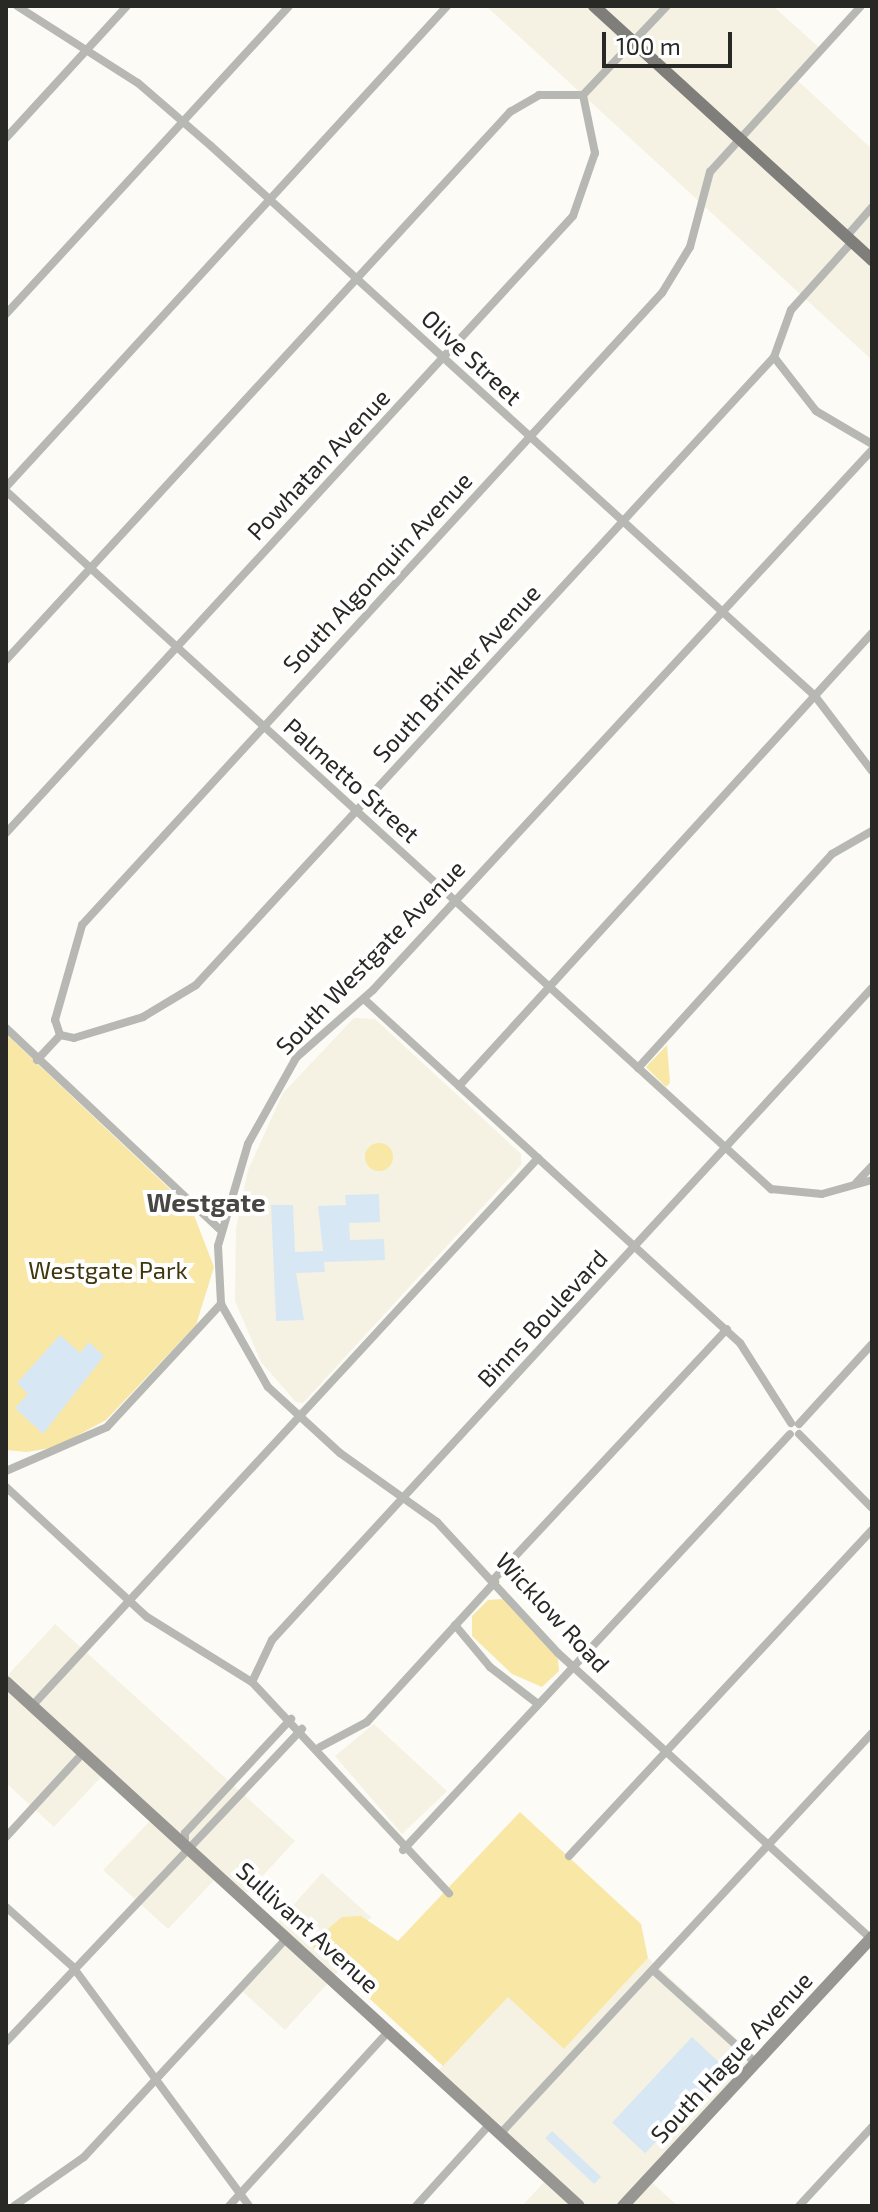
<!DOCTYPE html>
<html>
<head>
<meta charset="utf-8">
<style>
	body { margin:0 }
	#map { position:relative; width:878px; height:2212px; overflow:hidden; background:#fcfbf5; font-family:"Exo 2",sans-serif }
	div>[style] { position:absolute }
	[style*='--x'] { left:calc(var(--x)*1px); top:calc(var(--y)*1px); width:calc(var(--w)*1px); rotate:calc(var(--a)*1deg) }
	.built>* { inset:0; background:#f5f2e4 }
	.green>* { inset:0; background:#f8e7a5 }
	.round { border-radius:50% }
	.building>* { inset:0; background:#d8e7f4; transform-origin:0 0 }
	.street>* { height:8px; margin:-4px; padding:0 4px; transform-origin:4px; border-radius:4px; background:#b7b7b4 }
	.secondary>* { height:12px; margin:-6px; padding:0 6px; transform-origin:6px; border-radius:6px; background:#979692 }
	.primary>* { height:12px; margin:-6px; padding:0 6px; transform-origin:6px; border-radius:6px; background:#7f7e7a }
	span { translate:-50% -50%; white-space:nowrap; text-align:center; line-height:1.15; -webkit-text-stroke:8px #fff; paint-order:stroke }
	.street-label { font-size:24px; color:#282825 }
	.park-label { font-size:24px; color:#40370d }
	.neighbourhood-label { font-size:26px; color:#484743; font-weight:700 }
	.frame { position:absolute; inset:0; border:8px solid #282825; pointer-events:none }
	.scale { position:absolute; left:602px; top:32px; width:130px; height:36px; box-sizing:border-box; border:4px solid #282825; border-top:0; padding-left:10px; font-size:24px; line-height:28px; white-space:nowrap; color:#282825; -webkit-text-stroke:6px #fff; paint-order:stroke }
</style>
</head>
<body>
<div id="map">
	<div class="built">
		<div style="clip-path:polygon(486px 6px,773px 6px,823px 51px,797px 80px,872px 149px,872px 360px)"></div>
		<div style="clip-path:polygon(354px 1018px,375px 1019px,521px 1154px,521px 1165px,303px 1403px,296px 1402px,261px 1362px,235px 1301px,236px 1228px,248px 1170px,283px 1093px)"></div>
		<div style="clip-path:polygon(55px 1624px,295px 1841px,240px 1900px,216px 1878px,168px 1929px,103px 1870px,152px 1819px,103px 1775px,54px 1827px,6px 1783px,6px 1677px)"></div>
		<div style="clip-path:polygon(374px 1724px,447px 1791px,402px 1834px,335px 1756px)"></div>
		<div style="clip-path:polygon(322px 1873px,372px 1918px,310px 1944px,339px 1971px,285px 2030px,242px 1991px,287px 1944px,271px 1930px)"></div>
		<div style="clip-path:polygon(648px 1958px,761px 2061px,650px 2181px,678px 2206px,522px 2206px,545px 2181px,431px 2078px,508px 1996px,564px 2049px)"></div>
	</div>
	<div class="green">
		<div style="clip-path:polygon(6px 1034px,192px 1210px,214px 1267px,196px 1325px,106px 1420px,56px 1447px,27px 1452px,6px 1450px)"></div>
		<div style="clip-path:polygon(667px 1045px,670px 1083px,666px 1087px,646px 1067px)"></div>
		<div class="round" style="left:365px;top:1143px;width:28px;height:28px"></div>
		<div style="clip-path:polygon(503px 1599px,558px 1659px,559px 1671px,542px 1687px,512px 1674px,472px 1636px,472px 1616px,488px 1600px)"></div>
		<div style="clip-path:polygon(520px 1812px,641px 1924px,648px 1958px,564px 2049px,508px 1997px,443px 2066px,310px 1944px,342px 1917px,361px 1916px,398px 1941px)"></div>
	</div>
	<div class="building">
		<div style="clip-path:polygon(379px 1194px,380px 1222px,349px 1223px,350px 1240px,384px 1239px,385px 1260px,324px 1262px,325px 1272px,296px 1273px,304px 1320px,276px 1321px,271px 1205px,293px 1205px,295px 1252px,323px 1251px,318px 1206px,346px 1205px,345px 1195px)"></div>
		<div style="clip-path:polygon(60px 1335px,80px 1353px,89px 1342px,104px 1356px,43px 1434px,15px 1408px,28px 1394px,17px 1383px)"></div>
		<div style="left:692px;top:2037px;width:45px;height:117px;rotate:43deg"></div>
		<div style="left:552px;top:2131px;width:67px;height:10px;rotate:43deg"></div>
	</div>
	<div class="street">
		<div style="--x:17;--y:6;--w:143;--a:32.5"></div>
		<div style="--x:138;--y:83;--w:96;--a:40.8"></div>
		<div style="--x:211;--y:146;--w:817;--a:42.32"></div>
		<div style="--x:815;--y:696;--w:94;--a:52.8"></div>
		<div style="--x:583;--y:95;--w:122;--a:-46.7"></div>
		<div style="--x:6;--y:138;--w:179;--a:-47.5"></div>
		<div style="--x:846;--y:237;--w:40;--a:-49"></div>
		<div style="--x:6;--y:314;--w:418;--a:-47.4"></div>
		<div style="--x:774;--y:357;--w:68;--a:52.1"></div>
		<div style="--x:816;--y:411;--w:65;--a:30.5"></div>
		<div style="--x:872;--y:450;--w:735;--a:132.74"></div>
		<div style="--x:373;--y:990;--w:103;--a:138.6"></div>
		<div style="--x:296;--y:1058;--w:98;--a:119.2"></div>
		<div style="--x:248;--y:1144;--w:106;--a:106.4"></div>
		<div style="--x:218;--y:1246;--w:58;--a:87"></div>
		<div style="--x:221;--y:1304;--w:95;--a:60.5"></div>
		<div style="--x:268;--y:1387;--w:98;--a:42.5"></div>
		<div style="--x:340;--y:1453;--w:119;--a:35.4"></div>
		<div style="--x:437;--y:1522;--w:178;--a:47.3"></div>
		<div style="--x:558;--y:1653;--w:425;--a:42.4"></div>
		<div style="--x:6;--y:487;--w:653;--a:-47.48"></div>
		<div style="--x:6;--y:491;--w:1036;--a:42.38"></div>
		<div style="--x:771;--y:1189;--w:51;--a:5.6"></div>
		<div style="--x:822;--y:1194;--w:52;--a:-15.6"></div>
		<div style="--x:6;--y:660;--w:745;--a:-47.4"></div>
		<div style="--x:510;--y:112;--w:34;--a:-30"></div>
		<div style="--x:539;--y:95;--w:44;--a:0"></div>
		<div style="--x:6;--y:833;--w:838;--a:-47.42"></div>
		<div style="--x:573;--y:216;--w:67;--a:-70.8"></div>
		<div style="--x:595;--y:153;--w:59;--a:-101.7"></div>
		<div style="--x:364;--y:999;--w:510;--a:42.46"></div>
		<div style="--x:740;--y:1343;--w:95;--a:57.5"></div>
		<div style="--x:6;--y:1028;--w:293;--a:43.3"></div>
		<div style="--x:60;--y:1035;--w:16;--a:-108"></div>
		<div style="--x:55;--y:1020;--w:99;--a:-74.1"></div>
		<div style="--x:82;--y:925;--w:858;--a:-47.46"></div>
		<div style="--x:662;--y:293;--w:54;--a:-58.7"></div>
		<div style="--x:690;--y:247;--w:78;--a:-75.1"></div>
		<div style="--x:710;--y:172;--w:224;--a:-47.7"></div>
		<div style="--x:60;--y:1035;--w:14;--a:12"></div>
		<div style="--x:74;--y:1038;--w:72;--a:-16.9"></div>
		<div style="--x:143;--y:1017;--w:62;--a:-31.1"></div>
		<div style="--x:196;--y:985;--w:854;--a:-47.37"></div>
		<div style="--x:774;--y:357;--w:50;--a:-70.1"></div>
		<div style="--x:791;--y:310;--w:91;--a:-48.1"></div>
		<div style="--x:37;--y:1060;--w:34;--a:-47"></div>
		<div style="--x:638;--y:1068;--w:289;--a:-47.8"></div>
		<div style="--x:832;--y:854;--w:46;--a:-29.9"></div>
		<div style="--x:459;--y:1086;--w:613;--a:-47.64"></div>
		<div style="--x:856;--y:1183;--w:23;--a:-47"></div>
		<div style="--x:799;--y:1424;--w:108;--a:-47.6"></div>
		<div style="--x:799;--y:1434;--w:104;--a:45.4"></div>
		<div style="--x:6;--y:1471;--w:110;--a:-23.5"></div>
		<div style="--x:107;--y:1427;--w:168;--a:-47.2"></div>
		<div style="--x:6;--y:1487;--w:192;--a:42.7"></div>
		<div style="--x:147;--y:1617;--w:123;--a:31.8"></div>
		<div style="--x:252;--y:1682;--w:289;--a:47"></div>
		<div style="--x:493;--y:1580;--w:343;--a:-47"></div>
		<div style="--x:455;--y:1625;--w:55;--a:50.2"></div>
		<div style="--x:490;--y:1667;--w:61;--a:37.6"></div>
		<div style="--x:252;--y:1682;--w:47;--a:-64.5"></div>
		<div style="--x:272;--y:1640;--w:886;--a:-47.38"></div>
		<div style="--x:32;--y:1706;--w:746;--a:-47.28"></div>
		<div style="--x:320;--y:1747;--w:53;--a:-28"></div>
		<div style="--x:367;--y:1722;--w:190;--a:-47.6"></div>
		<div style="--x:6;--y:1837;--w:114;--a:-47.5"></div>
		<div style="--x:185;--y:1846;--w:13;--a:-90"></div>
		<div style="--x:185;--y:1833;--w:156;--a:-47.1"></div>
		<div style="--x:403;--y:1850;--w:568;--a:-47.07"></div>
		<div style="--x:569;--y:1856;--w:445;--a:-47.1"></div>
		<div style="--x:6;--y:1907;--w:90;--a:41.8"></div>
		<div style="--x:73;--y:1967;--w:297;--a:53.6"></div>
		<div style="--x:653;--y:1970;--w:139;--a:42.1"></div>
		<div style="--x:6;--y:2042;--w:431;--a:-46.6"></div>
		<div style="--x:501;--y:2133;--w:546;--a:-47.15"></div>
		<div style="--x:14;--y:2206;--w:85;--a:-35"></div>
		<div style="--x:84;--y:2157;--w:299;--a:-47.2"></div>
		<div style="--x:229;--y:2206;--w:237;--a:-47.6"></div>
		<div style="--x:416;--y:2206;--w:110;--a:-47.9"></div>
		<div style="--x:799;--y:2206;--w:108;--a:-47.3"></div>
	</div>
	<div class="secondary">
		<div style="--x:6;--y:1682;--w:776;--a:42.44"></div>
		<div style="--x:623;--y:2206;--w:367;--a:-47.2"></div>
	</div>
	<div class="primary">
		<div style="--x:594;--y:6;--w:377;--a:42.4"></div>
	</div>
	<div class="street-label">
		<span style="left:472px;top:357px;rotate:43deg">Olive Street</span>
		<span style="left:318px;top:464px;rotate:-47deg">Powhatan Avenue</span>
		<span style="left:377px;top:572px;rotate:-47deg">South Algonquin Avenue</span>
		<span style="left:456px;top:673px;rotate:-47deg">South Brinker Avenue</span>
		<span style="left:352px;top:780px;rotate:42deg">Palmetto Street</span>
		<span style="left:370px;top:957px;rotate:-46deg">South Westgate Avenue</span>
		<span style="left:542px;top:1318px;rotate:-47deg">Binns Boulevard</span>
		<span style="left:553px;top:1612px;rotate:47deg">Wicklow Road</span>
		<span style="left:308px;top:1927px;rotate:42deg">Sullivant Avenue</span>
		<span style="left:731px;top:2057px;rotate:-47deg">South Hague Avenue</span>
	</div>
	<div class="park-label">
		<span style="left:108px;top:1270px">Westgate Park</span>
	</div>
	<div class="neighbourhood-label">
		<span style="left:206px;top:1202px">Westgate</span>
	</div>
	<div class="frame"></div>
	<div class="scale">100 m</div>
</div>
</body>
</html>
